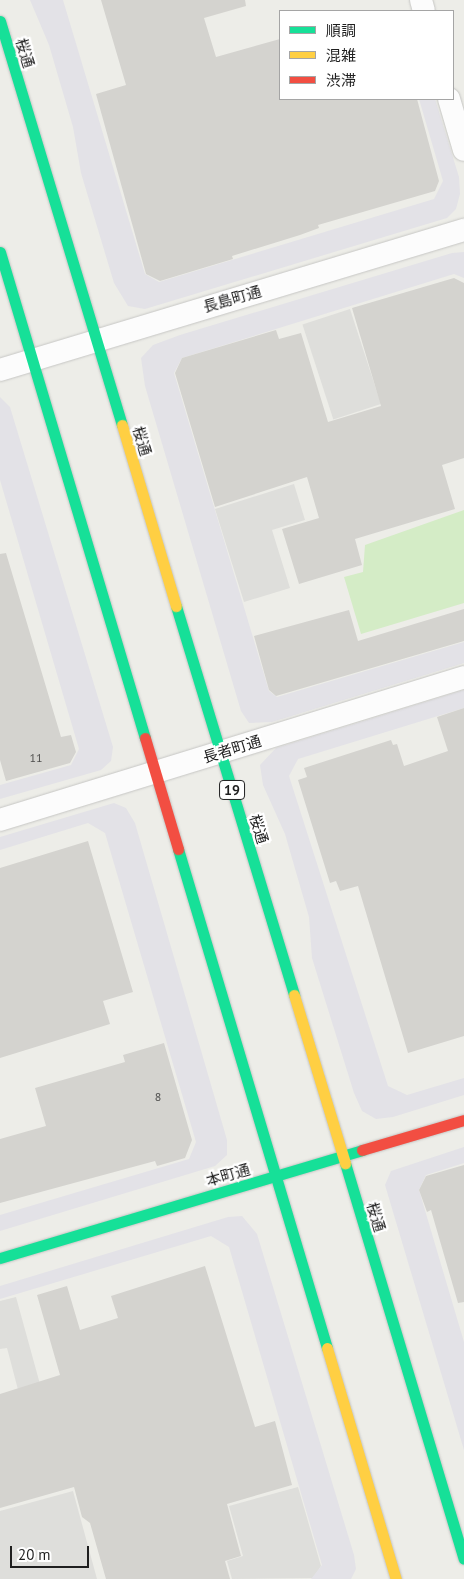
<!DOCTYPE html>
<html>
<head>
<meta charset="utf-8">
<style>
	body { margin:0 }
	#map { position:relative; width:464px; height:1579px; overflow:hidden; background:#edede8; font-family:"PT Sans","Noto Sans JP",sans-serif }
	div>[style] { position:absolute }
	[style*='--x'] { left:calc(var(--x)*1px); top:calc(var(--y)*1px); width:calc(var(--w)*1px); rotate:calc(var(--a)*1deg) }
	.grass>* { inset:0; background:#d4ecc6 }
	.parking>* { inset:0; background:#dededb; transform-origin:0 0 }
	.plaza>* { inset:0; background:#e3e2e7 }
	.building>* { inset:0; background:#d4d3cf }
	.roads { filter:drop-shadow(0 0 1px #c6c6c4) drop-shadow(0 0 1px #c6c6c4) }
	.street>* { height:22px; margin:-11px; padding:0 11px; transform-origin:11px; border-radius:11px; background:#fcfcfc }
	.fast>* { height:11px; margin:-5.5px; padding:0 5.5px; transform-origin:5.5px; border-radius:5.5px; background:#16e098 }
	.slow>* { height:11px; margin:-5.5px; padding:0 5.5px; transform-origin:5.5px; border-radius:5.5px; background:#ffcf43 }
	.jam>* { height:11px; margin:-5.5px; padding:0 5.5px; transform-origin:5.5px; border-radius:5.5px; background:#f24e42 }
	span { translate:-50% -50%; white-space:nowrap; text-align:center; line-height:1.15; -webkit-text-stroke:4.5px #fff; paint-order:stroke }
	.number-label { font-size:12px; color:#4c4c4b }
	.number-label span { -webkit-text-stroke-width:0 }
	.shield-label span { padding:1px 4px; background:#fff; border:1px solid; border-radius:4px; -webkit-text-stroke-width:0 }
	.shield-label { font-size:14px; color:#1f1f1f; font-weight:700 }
	.street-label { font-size:15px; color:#1f1f1f }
	.legend { position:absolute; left:279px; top:10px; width:175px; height:90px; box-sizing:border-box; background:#fff; border:1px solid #a5a5a5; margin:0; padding:6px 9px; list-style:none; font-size:15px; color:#1f1f1f }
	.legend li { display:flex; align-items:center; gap:10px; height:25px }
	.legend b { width:25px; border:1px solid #a5a5a5 }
	.scale { position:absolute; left:10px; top:1546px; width:79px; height:22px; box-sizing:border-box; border:2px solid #1f1f1f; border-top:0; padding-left:6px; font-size:15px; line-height:18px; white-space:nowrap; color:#1f1f1f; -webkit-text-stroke:4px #fff; paint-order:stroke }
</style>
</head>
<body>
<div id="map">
	<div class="grass">
		<div style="clip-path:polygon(464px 510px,464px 603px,361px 634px,344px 577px,363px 572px,365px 545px)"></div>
	</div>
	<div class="parking">
		<div style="left:350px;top:309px;width:100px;height:50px;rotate:72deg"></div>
		<div style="clip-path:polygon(294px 484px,305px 520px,272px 530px,290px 588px,244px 602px,215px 509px)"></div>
		<div style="clip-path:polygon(16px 1297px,43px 1395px,21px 1401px,7px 1348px,0 1349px,0 1301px)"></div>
		<div style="clip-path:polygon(298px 1487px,321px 1566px,313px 1578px,232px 1579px,227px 1561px,243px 1556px,229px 1506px)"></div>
		<div style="clip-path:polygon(73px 1491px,97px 1579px,0 1579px,0 1511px)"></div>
	</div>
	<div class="plaza">
		<div style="clip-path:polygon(30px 0,63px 0,145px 274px,159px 282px,434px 199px,443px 181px,419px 99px,435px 99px,459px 177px,460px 194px,456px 209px,447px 218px,145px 309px,128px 306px,114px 283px,81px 173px,73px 127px,49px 45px)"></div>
		<div style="clip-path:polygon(464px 252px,464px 278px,454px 274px,182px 358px,174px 373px,269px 691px,277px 697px,464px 642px,464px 663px,272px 722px,249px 723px,241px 711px,145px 386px,141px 358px,153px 345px,180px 335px,452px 253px)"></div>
		<div style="clip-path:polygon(0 397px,10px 407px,113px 747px,111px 761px,101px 770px,0 799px,0 785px,71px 765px,79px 749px,0 480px)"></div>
		<div style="clip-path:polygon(464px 690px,464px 708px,298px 759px,289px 776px,388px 1086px,407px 1095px,464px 1078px,464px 1095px,393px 1117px,376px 1119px,362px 1111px,354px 1093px,312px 958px,309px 917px,285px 834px,263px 785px,260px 765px,276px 748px)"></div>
		<div style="clip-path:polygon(114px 803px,126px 808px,135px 823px,227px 1140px,227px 1155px,215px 1166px,0 1231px,0 1215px,189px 1159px,196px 1142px,105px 833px,88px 823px,0 850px,0 837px)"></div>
		<div style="clip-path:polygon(464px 1147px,464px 1163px,426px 1175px,419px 1190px,464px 1342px,464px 1450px,385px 1185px,391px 1171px)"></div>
		<div style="clip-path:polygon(242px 1216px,257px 1234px,354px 1555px,356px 1569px,351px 1579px,311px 1579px,322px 1565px,229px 1247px,211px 1236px,0 1299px,0 1286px,228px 1217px)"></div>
	</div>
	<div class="building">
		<div style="clip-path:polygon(101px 0,245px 0,246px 6px,204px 18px,216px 57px,280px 39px,280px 99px,417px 99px,439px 181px,435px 191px,318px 225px,319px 228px,300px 235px,232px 256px,233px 259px,160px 281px,146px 274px,96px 94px,126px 85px)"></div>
		<div style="clip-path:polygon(454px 278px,464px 283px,464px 458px,442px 465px,455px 509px,355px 539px,362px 565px,299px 584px,282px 529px,319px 518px,307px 477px,215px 507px,175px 373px,182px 358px,276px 330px,279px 339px,301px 333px,328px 422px,381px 406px,352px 308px)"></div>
		<div style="clip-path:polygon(6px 553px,61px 737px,71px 735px,76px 752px,70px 763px,6px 781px,0 760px,0 554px)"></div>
		<div style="clip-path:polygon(464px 609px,464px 641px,276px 696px,269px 690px,254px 636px,349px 610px,358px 641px)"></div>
		<div style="clip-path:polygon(464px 708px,464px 1036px,408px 1053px,358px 886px,340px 891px,336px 881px,330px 883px,298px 780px,307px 777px,304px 768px,391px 740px,393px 745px,397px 744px,404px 766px,448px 751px,437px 717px)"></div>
		<div style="clip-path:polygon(88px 841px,133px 992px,103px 1001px,110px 1024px,0 1058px,0 868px)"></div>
		<div style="clip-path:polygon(164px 1043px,192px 1140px,185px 1158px,157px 1166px,155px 1161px,0 1203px,0 1139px,46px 1126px,35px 1088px,125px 1062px,123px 1055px)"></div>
		<div style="clip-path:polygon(464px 1165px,464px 1302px,458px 1303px,431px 1210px,427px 1212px,419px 1190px,426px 1176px)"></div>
		<div style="clip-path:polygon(205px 1266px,255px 1427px,275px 1421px,292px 1485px,227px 1504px,241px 1556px,225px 1561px,230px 1579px,106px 1579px,90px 1523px,82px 1517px,74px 1487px,0 1508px,0 1394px,60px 1375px,37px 1295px,67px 1286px,80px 1330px,118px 1318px,111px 1296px)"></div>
	</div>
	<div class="roads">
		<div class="street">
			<div style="--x:421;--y:0;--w:11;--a:75"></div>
			<div style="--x:449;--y:99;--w:53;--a:73.6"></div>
			<div style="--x:0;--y:370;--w:485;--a:-16.8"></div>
			<div style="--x:0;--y:820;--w:486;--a:-17.1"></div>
		</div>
		<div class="fast">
			<div style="--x:0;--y:21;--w:422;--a:73.2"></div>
			<div style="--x:0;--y:252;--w:507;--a:73.39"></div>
			<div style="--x:176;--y:606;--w:407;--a:73.1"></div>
			<div style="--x:178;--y:849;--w:521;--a:73.37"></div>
			<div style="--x:345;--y:1163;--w:413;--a:73.3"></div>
			<div style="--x:0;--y:1258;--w:378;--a:-16.6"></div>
		</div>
		<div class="slow">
			<div style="--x:122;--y:425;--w:189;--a:73.4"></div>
			<div style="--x:294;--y:995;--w:176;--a:73.1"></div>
			<div style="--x:327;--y:1348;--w:241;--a:73.4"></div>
		</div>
		<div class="jam">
			<div style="--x:145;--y:738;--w:116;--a:73.4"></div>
			<div style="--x:362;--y:1150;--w:106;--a:-16.4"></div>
		</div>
	</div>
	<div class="number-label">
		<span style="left:36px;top:758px">11</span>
		<span style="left:158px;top:1097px">8</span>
	</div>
	<div class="shield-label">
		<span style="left:232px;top:790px">19</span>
	</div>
	<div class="street-label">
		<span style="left:25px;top:53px;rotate:73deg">桜通</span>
		<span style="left:232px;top:299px;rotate:-16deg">長島町通</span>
		<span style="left:142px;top:441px;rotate:73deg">桜通</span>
		<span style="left:232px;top:749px;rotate:-17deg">長者町通</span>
		<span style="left:259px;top:829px;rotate:73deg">桜通</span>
		<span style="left:228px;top:1175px;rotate:-16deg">本町通</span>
		<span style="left:376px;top:1217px;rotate:73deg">桜通</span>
	</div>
	<ul class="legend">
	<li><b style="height:6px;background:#16e098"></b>順調</li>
	<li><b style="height:6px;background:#ffcf43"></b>混雑</li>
	<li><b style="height:6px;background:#f24e42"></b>渋滞</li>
	</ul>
	<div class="scale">20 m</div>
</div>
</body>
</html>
